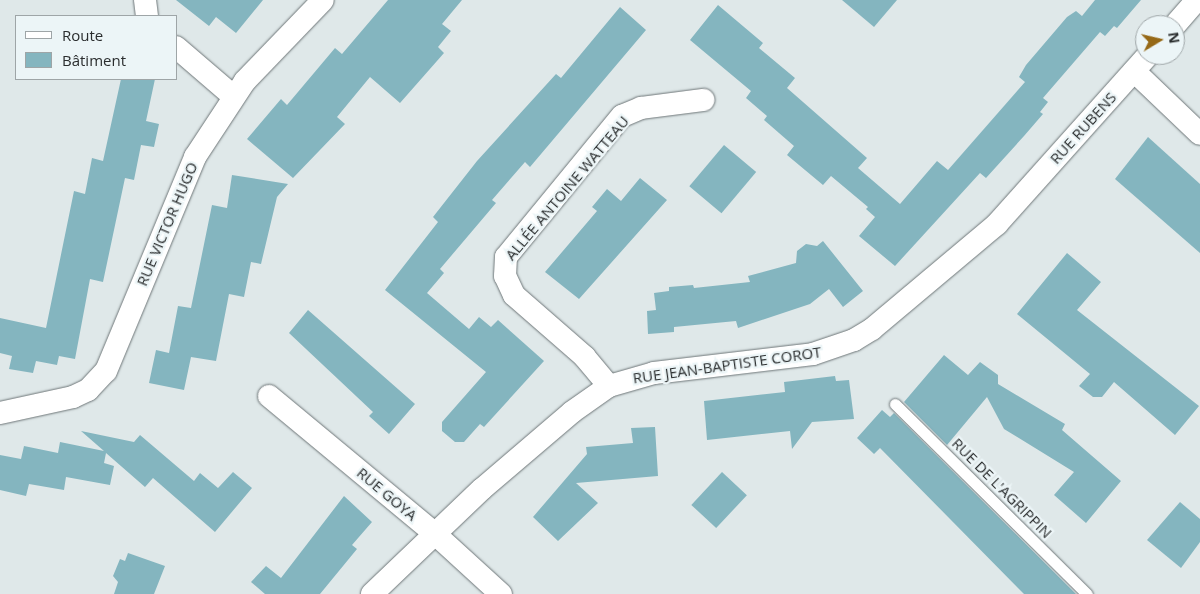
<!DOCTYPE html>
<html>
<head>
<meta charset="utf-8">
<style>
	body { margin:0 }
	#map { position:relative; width:1200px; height:594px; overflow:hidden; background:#dfe8e9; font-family:"Open Sans",sans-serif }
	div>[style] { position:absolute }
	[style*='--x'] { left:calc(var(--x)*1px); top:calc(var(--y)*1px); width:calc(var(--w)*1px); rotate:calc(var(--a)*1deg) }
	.building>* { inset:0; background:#84b5bf; transform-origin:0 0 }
	.roads { filter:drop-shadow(0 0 1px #6e7678) drop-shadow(0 0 1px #6e7678) }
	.lane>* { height:11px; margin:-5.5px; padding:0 5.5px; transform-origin:5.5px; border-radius:5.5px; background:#fff }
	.street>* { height:22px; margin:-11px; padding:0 11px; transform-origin:11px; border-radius:11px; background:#fff }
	span { translate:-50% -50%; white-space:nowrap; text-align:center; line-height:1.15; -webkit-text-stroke:4.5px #ecf5f7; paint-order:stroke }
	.street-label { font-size:15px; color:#2a2d2e }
	.legend { position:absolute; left:15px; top:15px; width:162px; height:65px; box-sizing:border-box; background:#ecf5f7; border:1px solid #9ea5a7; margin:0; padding:6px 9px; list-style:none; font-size:15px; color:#2a2d2e }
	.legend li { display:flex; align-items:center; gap:10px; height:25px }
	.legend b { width:25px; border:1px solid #9ea5a7 }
	.north { position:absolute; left:1135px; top:15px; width:50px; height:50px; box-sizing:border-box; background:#ecf5f7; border:1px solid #9ea5a7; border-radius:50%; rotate:81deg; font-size:14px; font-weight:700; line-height:20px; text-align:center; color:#2a2d2e }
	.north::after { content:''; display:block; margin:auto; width:18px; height:22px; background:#966917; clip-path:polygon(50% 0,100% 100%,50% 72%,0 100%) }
</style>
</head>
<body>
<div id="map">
	<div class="building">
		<div style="clip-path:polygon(176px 0,263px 0,236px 33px,216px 17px,209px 26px)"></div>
		<div style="clip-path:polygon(388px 0,462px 0,442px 24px,451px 31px,438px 47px,444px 53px,400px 103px,370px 77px,337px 117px,345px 124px,293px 178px,247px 139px,281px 99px,287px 105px,335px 48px,342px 54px)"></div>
		<div style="clip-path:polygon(842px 0,897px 0,874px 27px)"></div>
		<div style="clip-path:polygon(1095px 0,1141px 0,1117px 28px,1114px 26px,1105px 36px,1100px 32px,1043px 98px,1048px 102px,1040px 112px,1043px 114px,1024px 136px,986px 178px,980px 173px,895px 266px,859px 236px,875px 217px,866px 209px,868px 207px,831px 176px,823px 185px,787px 155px,794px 146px,764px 120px,767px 116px,746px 98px,751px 91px,690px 40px,718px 5px,763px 43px,759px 48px,795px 78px,787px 88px,867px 158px,858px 168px,900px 204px,937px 161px,948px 170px,1025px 82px,1019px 77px,1026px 65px,1067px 17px,1076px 11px,1082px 16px)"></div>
		<div style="clip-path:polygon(620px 7px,646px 30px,530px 167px,525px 162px,492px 200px,496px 203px,440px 269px,444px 273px,427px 293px,469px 329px,479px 317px,491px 327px,498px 320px,544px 361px,484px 427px,480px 424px,464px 442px,455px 442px,442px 431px,442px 422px,486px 372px,385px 290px,438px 222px,433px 217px,477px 161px,556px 74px,561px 78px)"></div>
		<div style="clip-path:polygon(121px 79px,155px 79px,146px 121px,159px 124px,154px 147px,141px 145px,134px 180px,125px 178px,103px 282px,90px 279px,75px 359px,59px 356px,57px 365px,36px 361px,33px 373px,9px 369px,12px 356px,0 353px,0 318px,46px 328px,74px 191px,85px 194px,92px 158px,103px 161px)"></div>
		<div style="clip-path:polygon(1148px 137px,1200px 184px,1200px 253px,1115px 179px)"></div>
		<div style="left:724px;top:145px;width:42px;height:54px;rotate:40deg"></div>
		<div style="clip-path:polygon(232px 175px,288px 184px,277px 197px,261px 264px,251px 262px,244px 297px,229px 294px,216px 361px,191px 357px,184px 390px,149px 383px,156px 350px,169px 353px,178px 306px,191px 308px,212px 205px,227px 208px)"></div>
		<div style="clip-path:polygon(640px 178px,667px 200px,579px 299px,545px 272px,597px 211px,592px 207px,607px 189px,621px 201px)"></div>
		<div style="clip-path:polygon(823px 241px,863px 291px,843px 307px,829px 289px,810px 304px,738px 328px,736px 321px,674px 327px,674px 332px,648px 334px,647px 311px,656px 310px,654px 293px,669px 291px,669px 287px,693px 285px,694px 288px,750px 282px,748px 276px,796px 263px,797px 251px,806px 244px,817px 246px)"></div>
		<div style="clip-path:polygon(1067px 253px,1101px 282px,1077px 310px,1199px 406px,1175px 435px,1114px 382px,1102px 397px,1093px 397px,1079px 386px,1090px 374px,1017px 314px)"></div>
		<div style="clip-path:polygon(308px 310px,415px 404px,389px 434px,369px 416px,373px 412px,289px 333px)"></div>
		<div style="clip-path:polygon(944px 355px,968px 375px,980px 362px,998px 375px,998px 384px,1065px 424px,1062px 430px,1121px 481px,1086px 523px,1054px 495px,1074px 472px,1004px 429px,987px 397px,947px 445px,904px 402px)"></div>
		<div style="clip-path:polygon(835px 376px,836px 381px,849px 380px,854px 419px,812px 422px,792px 449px,790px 431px,707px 440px,704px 401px,785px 392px,784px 382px)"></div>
		<div style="clip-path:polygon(882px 410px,890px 417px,894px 413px,1076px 594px,1024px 594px,880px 448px,874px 454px,857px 438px)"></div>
		<div style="clip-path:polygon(655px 427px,658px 476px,576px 483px,598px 503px,558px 541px,533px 517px,587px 454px,586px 447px,633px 443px,631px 428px)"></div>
		<div style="clip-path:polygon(81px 431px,134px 442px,140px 435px,194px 481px,200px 473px,218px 488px,233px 472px,252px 488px,215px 532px,153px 478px,145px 487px,106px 453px,104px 463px,114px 466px,110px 485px,66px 477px,64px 490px,29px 484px,26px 496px,0 490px,0 455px,21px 459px,24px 446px,58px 453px,60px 442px,104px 451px)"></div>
		<div style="left:722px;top:472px;width:34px;height:45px;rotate:43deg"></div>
		<div style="clip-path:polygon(344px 496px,372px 522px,352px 545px,357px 549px,320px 594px,265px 594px,251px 582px,266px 566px,281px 578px)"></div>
		<div style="clip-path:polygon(1180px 502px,1200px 519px,1200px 542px,1181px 568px,1147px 540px)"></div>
		<div style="clip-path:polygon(128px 553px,165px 566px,154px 594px,114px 594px,118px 582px,113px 576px,120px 559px,125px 561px)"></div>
	</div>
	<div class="roads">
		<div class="lane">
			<div style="--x:895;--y:404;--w:270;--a:44.7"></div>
		</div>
		<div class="street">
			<div style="--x:145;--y:0;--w:16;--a:83"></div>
			<div style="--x:1175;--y:25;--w:33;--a:-49"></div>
			<div style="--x:176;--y:47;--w:75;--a:40.7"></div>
			<div style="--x:1134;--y:71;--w:91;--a:43.7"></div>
			<div style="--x:609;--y:386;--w:38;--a:-130"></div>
			<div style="--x:585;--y:357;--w:94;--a:-138.9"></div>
			<div style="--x:514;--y:295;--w:21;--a:-115"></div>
			<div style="--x:505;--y:276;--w:19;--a:-87"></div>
			<div style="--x:506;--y:257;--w:183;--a:-50.6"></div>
			<div style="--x:622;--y:116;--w:21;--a:-23"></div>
			<div style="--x:641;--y:108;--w:63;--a:-7.4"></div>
			<div style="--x:269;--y:396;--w:213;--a:39.7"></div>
			<div style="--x:433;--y:532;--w:92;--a:42.4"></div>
			<div style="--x:0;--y:413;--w:75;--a:-12.4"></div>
			<div style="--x:73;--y:397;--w:17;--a:-25"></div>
			<div style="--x:88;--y:390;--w:26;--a:-47"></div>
			<div style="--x:106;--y:371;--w:232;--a:-67.4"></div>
			<div style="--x:195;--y:157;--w:91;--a:-56.7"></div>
			<div style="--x:245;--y:81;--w:112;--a:-46.1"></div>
			<div style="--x:372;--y:594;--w:152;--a:-43.7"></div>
			<div style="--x:482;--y:489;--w:118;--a:-40.5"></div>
			<div style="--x:572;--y:412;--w:45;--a:-35.1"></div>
			<div style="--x:609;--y:386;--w:47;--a:-16.1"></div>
			<div style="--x:654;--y:373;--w:160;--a:-6.8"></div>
			<div style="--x:813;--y:354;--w:43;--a:-18.9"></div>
			<div style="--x:854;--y:340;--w:21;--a:-31"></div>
			<div style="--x:872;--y:329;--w:163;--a:-40"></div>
			<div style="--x:997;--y:224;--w:227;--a:-48.2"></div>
		</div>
	</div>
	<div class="street-label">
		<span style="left:1083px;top:128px;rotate:-48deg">RUE RUBENS</span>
		<span style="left:567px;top:188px;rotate:-50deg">ALLÉE ANTOINE WATTEAU</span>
		<span style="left:167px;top:224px;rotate:-67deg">RUE VICTOR HUGO</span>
		<span style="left:727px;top:365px;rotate:-8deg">RUE JEAN-BAPTISTE COROT</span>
		<span style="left:1002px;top:488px;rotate:45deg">RUE DE L'AGRIPPIN</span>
		<span style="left:387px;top:494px;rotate:40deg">RUE GOYA</span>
	</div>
	<ul class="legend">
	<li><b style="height:6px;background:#fff"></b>Route</li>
	<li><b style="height:14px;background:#84b5bf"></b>Bâtiment</li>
	</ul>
	<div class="north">N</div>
</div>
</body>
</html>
